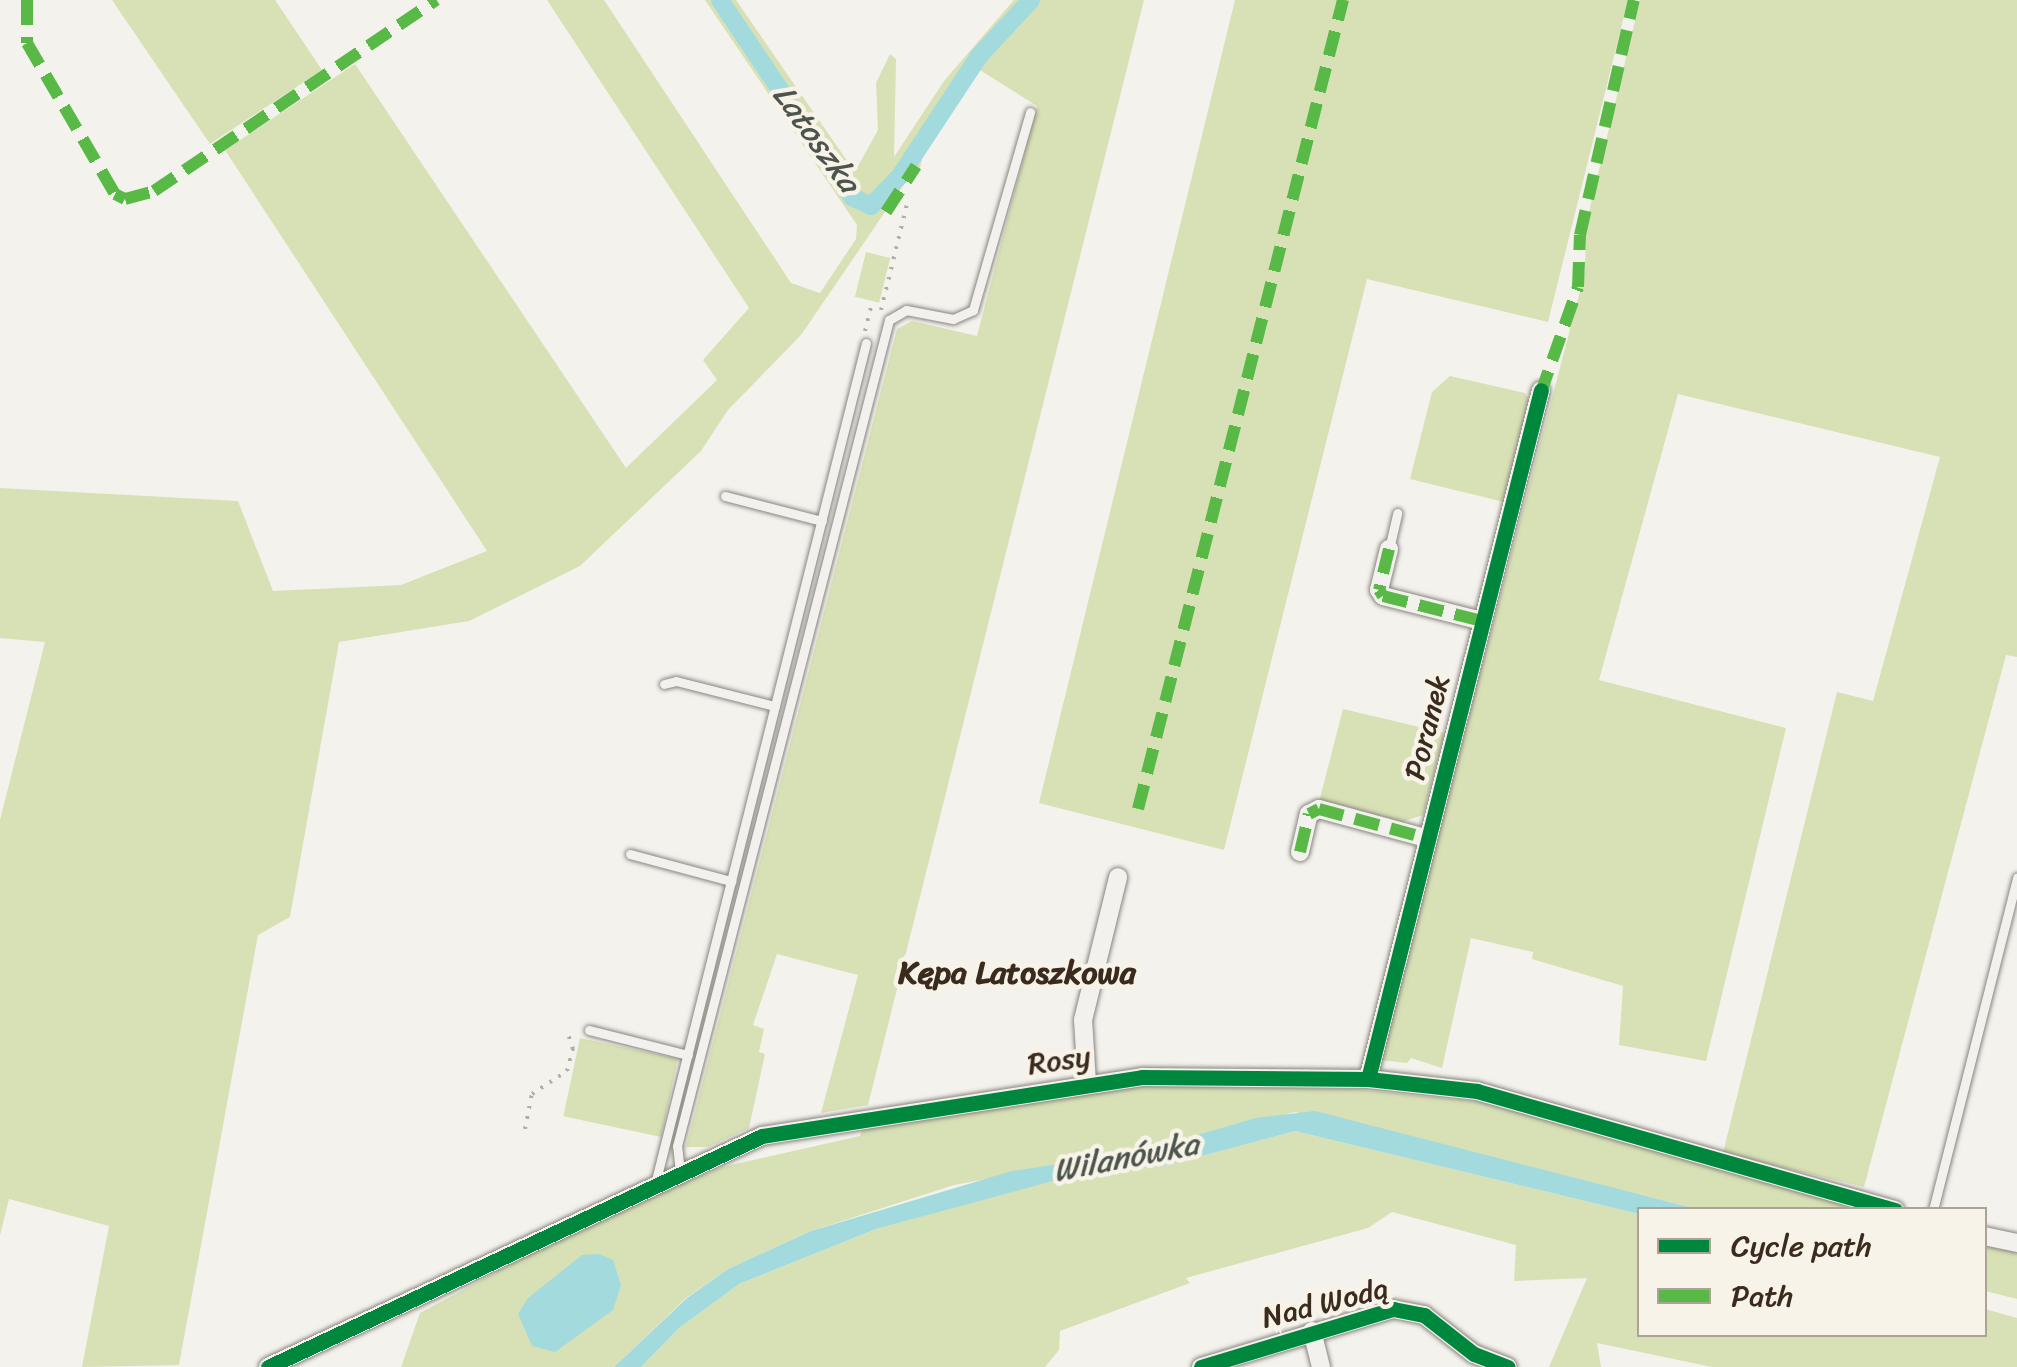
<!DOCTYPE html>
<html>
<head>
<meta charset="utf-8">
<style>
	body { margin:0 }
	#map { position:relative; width:2017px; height:1367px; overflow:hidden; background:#f4f2ec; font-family:Sriracha,sans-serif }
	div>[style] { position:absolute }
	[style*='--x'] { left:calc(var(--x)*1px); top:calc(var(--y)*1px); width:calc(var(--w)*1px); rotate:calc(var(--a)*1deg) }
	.green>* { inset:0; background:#d8e1b5; transform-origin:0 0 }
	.water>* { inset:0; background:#a2dade }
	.canal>* { height:18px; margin:-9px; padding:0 9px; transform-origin:9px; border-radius:9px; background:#a2dade }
	.path>* { height:4px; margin-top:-2px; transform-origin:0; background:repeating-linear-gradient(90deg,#b1aeaa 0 2.5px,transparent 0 10.5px) }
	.roads { filter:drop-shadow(0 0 2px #898580) drop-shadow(0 0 2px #898580) }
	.lane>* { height:9px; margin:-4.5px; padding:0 4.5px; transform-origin:4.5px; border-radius:4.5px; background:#f2f1ed }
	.street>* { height:18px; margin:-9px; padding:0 9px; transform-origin:9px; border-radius:9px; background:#f2f1ed }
	.quiet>* { height:12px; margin-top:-6px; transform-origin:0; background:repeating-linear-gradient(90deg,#58b947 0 25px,transparent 0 37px) }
	.cycleway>* { height:15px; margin:-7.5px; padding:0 7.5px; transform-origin:7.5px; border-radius:7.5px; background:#00873e }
	span { translate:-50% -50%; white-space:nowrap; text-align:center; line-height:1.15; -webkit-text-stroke:9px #f7f3e8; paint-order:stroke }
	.street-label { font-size:30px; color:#3b2a1e }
	.water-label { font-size:32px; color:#4c544c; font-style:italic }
	.neighbourhood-label { font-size:32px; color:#3b2a1e; font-weight:700 }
	.legend { position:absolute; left:1637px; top:1207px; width:350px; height:130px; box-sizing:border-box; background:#f7f3e8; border:2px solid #aca397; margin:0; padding:12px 18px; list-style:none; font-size:30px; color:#3b2a1e }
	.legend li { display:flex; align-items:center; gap:20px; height:50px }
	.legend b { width:50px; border:2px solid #aca397 }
</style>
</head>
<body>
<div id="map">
	<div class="green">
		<div style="clip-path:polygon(112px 0,275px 0,322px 70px,210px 144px)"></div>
		<div style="clip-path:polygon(547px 0,604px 0,791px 283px,820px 293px,856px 239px,857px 225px,705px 0,736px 0,850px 165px,858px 166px,878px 130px,876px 83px,890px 54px,896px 59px,894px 157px,944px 81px,1014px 0,1144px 0,868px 1105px,821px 1113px,858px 975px,777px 954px,753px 1025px,764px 1029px,759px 1052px,765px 1054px,749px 1128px,708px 1147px,686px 1147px,897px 329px,912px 321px,977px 336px,1037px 106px,980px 70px,924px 151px,919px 172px,913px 171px,801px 335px,728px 410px,701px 451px,580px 566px,469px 621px,339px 642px,290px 917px,258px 935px,179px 1365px,82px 1367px,109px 1226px,9px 1199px,0 1235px,0 820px,45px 642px,0 638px,0 488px,238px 501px,273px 591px,401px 585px,487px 551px,225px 150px,355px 64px,626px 468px,717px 380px,703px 360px,749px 308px)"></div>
		<div style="clip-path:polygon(1235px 0,1628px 0,1548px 322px,1367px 279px,1224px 850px,1039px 803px)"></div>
		<div style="clip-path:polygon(1640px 0,2017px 0,2017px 657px,2006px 655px,1864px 1187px,1723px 1153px,1837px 692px,1873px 701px,1940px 457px,1678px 394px,1599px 680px,1786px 728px,1706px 1061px,1619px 1045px,1623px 986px,1532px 959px,1533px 952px,1471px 938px,1442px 1068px,1411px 1058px,1407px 1063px,1379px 1060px,1585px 272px,1586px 224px)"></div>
		<div style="left:866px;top:252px;width:25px;height:46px;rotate:14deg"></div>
		<div style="clip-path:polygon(1450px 376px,1525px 393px,1530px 401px,1504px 502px,1410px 479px,1432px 392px)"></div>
		<div style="clip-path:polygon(1343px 709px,1445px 733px,1423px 815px,1396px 824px,1319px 802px)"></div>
		<div style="left:580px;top:1038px;width:100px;height:80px;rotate:12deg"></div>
		<div style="clip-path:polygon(1131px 1086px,1354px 1089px,1480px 1102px,1871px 1209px,1696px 1209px,1295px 1112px,1139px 1152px,954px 1185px,811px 1231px,728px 1269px,686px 1298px,614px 1367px,401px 1367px,420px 1313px,586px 1224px,722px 1167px,860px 1136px,863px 1126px)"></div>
		<div style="clip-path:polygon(1295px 1131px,1639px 1214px,1640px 1334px,1984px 1334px,1985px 1309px,2017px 1318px,2017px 1367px,1712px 1367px,1597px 1343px,1601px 1367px,1549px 1367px,1587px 1278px,1514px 1281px,1516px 1245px,1392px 1212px,1368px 1228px,1186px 1278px,1190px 1283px,1060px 1331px,1059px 1350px,1045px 1367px,641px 1367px,679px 1328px,739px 1284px,876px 1229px,1053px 1180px,1172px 1164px)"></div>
		<div style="clip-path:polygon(1984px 1246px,2017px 1252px,2017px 1299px,1985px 1291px)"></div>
	</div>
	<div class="water">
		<div style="clip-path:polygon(1315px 1111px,1696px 1209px,1639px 1214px,1295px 1131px,1172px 1164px,1053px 1181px,876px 1229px,739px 1284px,679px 1328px,641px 1367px,614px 1367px,687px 1298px,728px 1269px,811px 1231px,1012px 1171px,1139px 1152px,1256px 1118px)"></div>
		<div style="clip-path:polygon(599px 1254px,613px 1260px,621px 1285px,613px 1310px,555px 1352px,532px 1346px,518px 1314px,528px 1298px,582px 1255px)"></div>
	</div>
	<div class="canal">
		<div style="--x:720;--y:0;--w:237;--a:56.2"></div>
		<div style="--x:852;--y:197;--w:21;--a:25"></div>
		<div style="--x:871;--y:206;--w:42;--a:-46"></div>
		<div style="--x:900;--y:176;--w:144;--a:-56.6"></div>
		<div style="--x:979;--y:56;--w:76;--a:-47.1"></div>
	</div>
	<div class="path">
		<div style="--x:881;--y:310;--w:109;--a:-76.2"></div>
		<div style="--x:865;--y:331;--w:25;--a:-76"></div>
		<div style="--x:525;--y:1129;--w:36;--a:-79"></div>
		<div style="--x:532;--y:1094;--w:42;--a:-33.3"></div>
		<div style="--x:567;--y:1071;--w:23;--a:-75"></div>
		<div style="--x:573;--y:1049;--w:20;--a:-108"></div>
	</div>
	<div class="roads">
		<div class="lane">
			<div style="--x:725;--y:496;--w:100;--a:14.5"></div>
			<div style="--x:1389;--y:549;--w:37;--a:-77"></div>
			<div style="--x:664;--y:684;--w:12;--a:-14"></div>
			<div style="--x:676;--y:681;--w:102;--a:14.2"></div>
			<div style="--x:630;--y:854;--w:105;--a:15"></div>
			<div style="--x:589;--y:1030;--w:102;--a:14.2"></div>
			<div style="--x:680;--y:1173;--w:27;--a:-96"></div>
			<div style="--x:677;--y:1146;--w:853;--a:-75.61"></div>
			<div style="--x:889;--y:320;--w:20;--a:-30"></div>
			<div style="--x:906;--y:310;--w:48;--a:10.8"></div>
			<div style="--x:953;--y:319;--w:22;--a:-24"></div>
			<div style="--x:973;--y:310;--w:206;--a:-73.9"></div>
			<div style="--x:655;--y:1184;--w:867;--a:-75.92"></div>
			<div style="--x:1933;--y:1210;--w:343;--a:-75.8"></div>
		</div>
		<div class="street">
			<div style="--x:1389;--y:549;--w:42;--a:103.7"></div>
			<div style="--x:1379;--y:590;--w:7;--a:56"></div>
			<div style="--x:1383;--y:596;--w:102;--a:14.2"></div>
			<div style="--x:1300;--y:852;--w:39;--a:-77"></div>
			<div style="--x:1309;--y:814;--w:11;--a:-27"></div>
			<div style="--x:1319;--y:809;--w:111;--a:15.2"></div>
			<div style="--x:1368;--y:1079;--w:710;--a:-75.91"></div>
			<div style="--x:1087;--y:1083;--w:63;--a:-93.6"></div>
			<div style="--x:1083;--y:1020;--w:147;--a:-76.2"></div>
			<div style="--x:1984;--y:1236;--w:34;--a:12"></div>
			<div style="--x:1312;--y:1331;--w:37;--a:76"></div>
			<div style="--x:268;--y:1367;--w:545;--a:-25.06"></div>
			<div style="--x:762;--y:1136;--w:385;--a:-8.8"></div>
			<div style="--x:1142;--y:1077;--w:226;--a:0.5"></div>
			<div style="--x:1368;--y:1079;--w:110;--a:6.3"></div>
			<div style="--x:1477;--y:1091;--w:435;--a:15.9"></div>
			<div style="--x:1201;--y:1367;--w:201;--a:-16.8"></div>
			<div style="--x:1393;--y:1309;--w:32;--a:11"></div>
			<div style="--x:1424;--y:1315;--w:63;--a:38"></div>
			<div style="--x:1474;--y:1354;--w:36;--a:21"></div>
		</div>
	</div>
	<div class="quiet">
		<div style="--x:27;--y:0;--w:43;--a:90"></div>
		<div style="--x:27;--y:43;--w:175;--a:59.8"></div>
		<div style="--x:115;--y:194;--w:11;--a:27"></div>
		<div style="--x:125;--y:199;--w:30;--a:-15"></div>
		<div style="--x:154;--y:191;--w:341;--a:-34.1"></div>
		<div style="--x:886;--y:212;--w:55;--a:-56.9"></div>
		<div style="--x:1540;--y:395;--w:114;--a:-70.6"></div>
		<div style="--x:1578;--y:287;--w:52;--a:-87.8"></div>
		<div style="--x:1580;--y:235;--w:241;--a:-77.1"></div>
		<div style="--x:1389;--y:549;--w:42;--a:103.7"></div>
		<div style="--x:1379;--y:590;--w:7;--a:56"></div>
		<div style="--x:1383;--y:596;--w:102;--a:14.2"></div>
		<div style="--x:1138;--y:809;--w:835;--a:-75.78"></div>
		<div style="--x:1300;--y:852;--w:39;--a:-77"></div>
		<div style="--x:1309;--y:814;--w:11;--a:-27"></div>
		<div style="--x:1319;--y:809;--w:111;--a:15.2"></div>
	</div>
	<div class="cycleway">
		<div style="--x:1368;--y:1079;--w:710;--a:-75.91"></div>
		<div style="--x:268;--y:1367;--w:545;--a:-25.06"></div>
		<div style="--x:762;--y:1136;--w:385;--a:-8.8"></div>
		<div style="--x:1142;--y:1077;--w:226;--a:0.5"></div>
		<div style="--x:1368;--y:1079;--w:110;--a:6.3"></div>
		<div style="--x:1477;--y:1091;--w:435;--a:15.9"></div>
		<div style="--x:1201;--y:1367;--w:201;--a:-16.8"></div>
		<div style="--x:1393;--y:1309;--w:32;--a:11"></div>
		<div style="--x:1424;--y:1315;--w:63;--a:38"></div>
		<div style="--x:1474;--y:1354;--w:36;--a:21"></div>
	</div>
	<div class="street-label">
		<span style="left:1427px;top:727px;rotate:-76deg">Poranek</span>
		<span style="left:1059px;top:1060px;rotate:-8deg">Rosy</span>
		<span style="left:1325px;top:1303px;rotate:-14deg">Nad Wodą</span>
	</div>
	<div class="water-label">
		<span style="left:816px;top:139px;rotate:54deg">Latoszka</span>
		<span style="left:1126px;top:1158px;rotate:-11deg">Wilanówka</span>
	</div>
	<div class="neighbourhood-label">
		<span style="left:1017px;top:973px">Kępa Latoszkowa</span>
	</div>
	<ul class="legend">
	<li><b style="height:12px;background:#00873e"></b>Cycle path</li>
	<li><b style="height:12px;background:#58b947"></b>Path</li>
	</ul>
</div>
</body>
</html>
